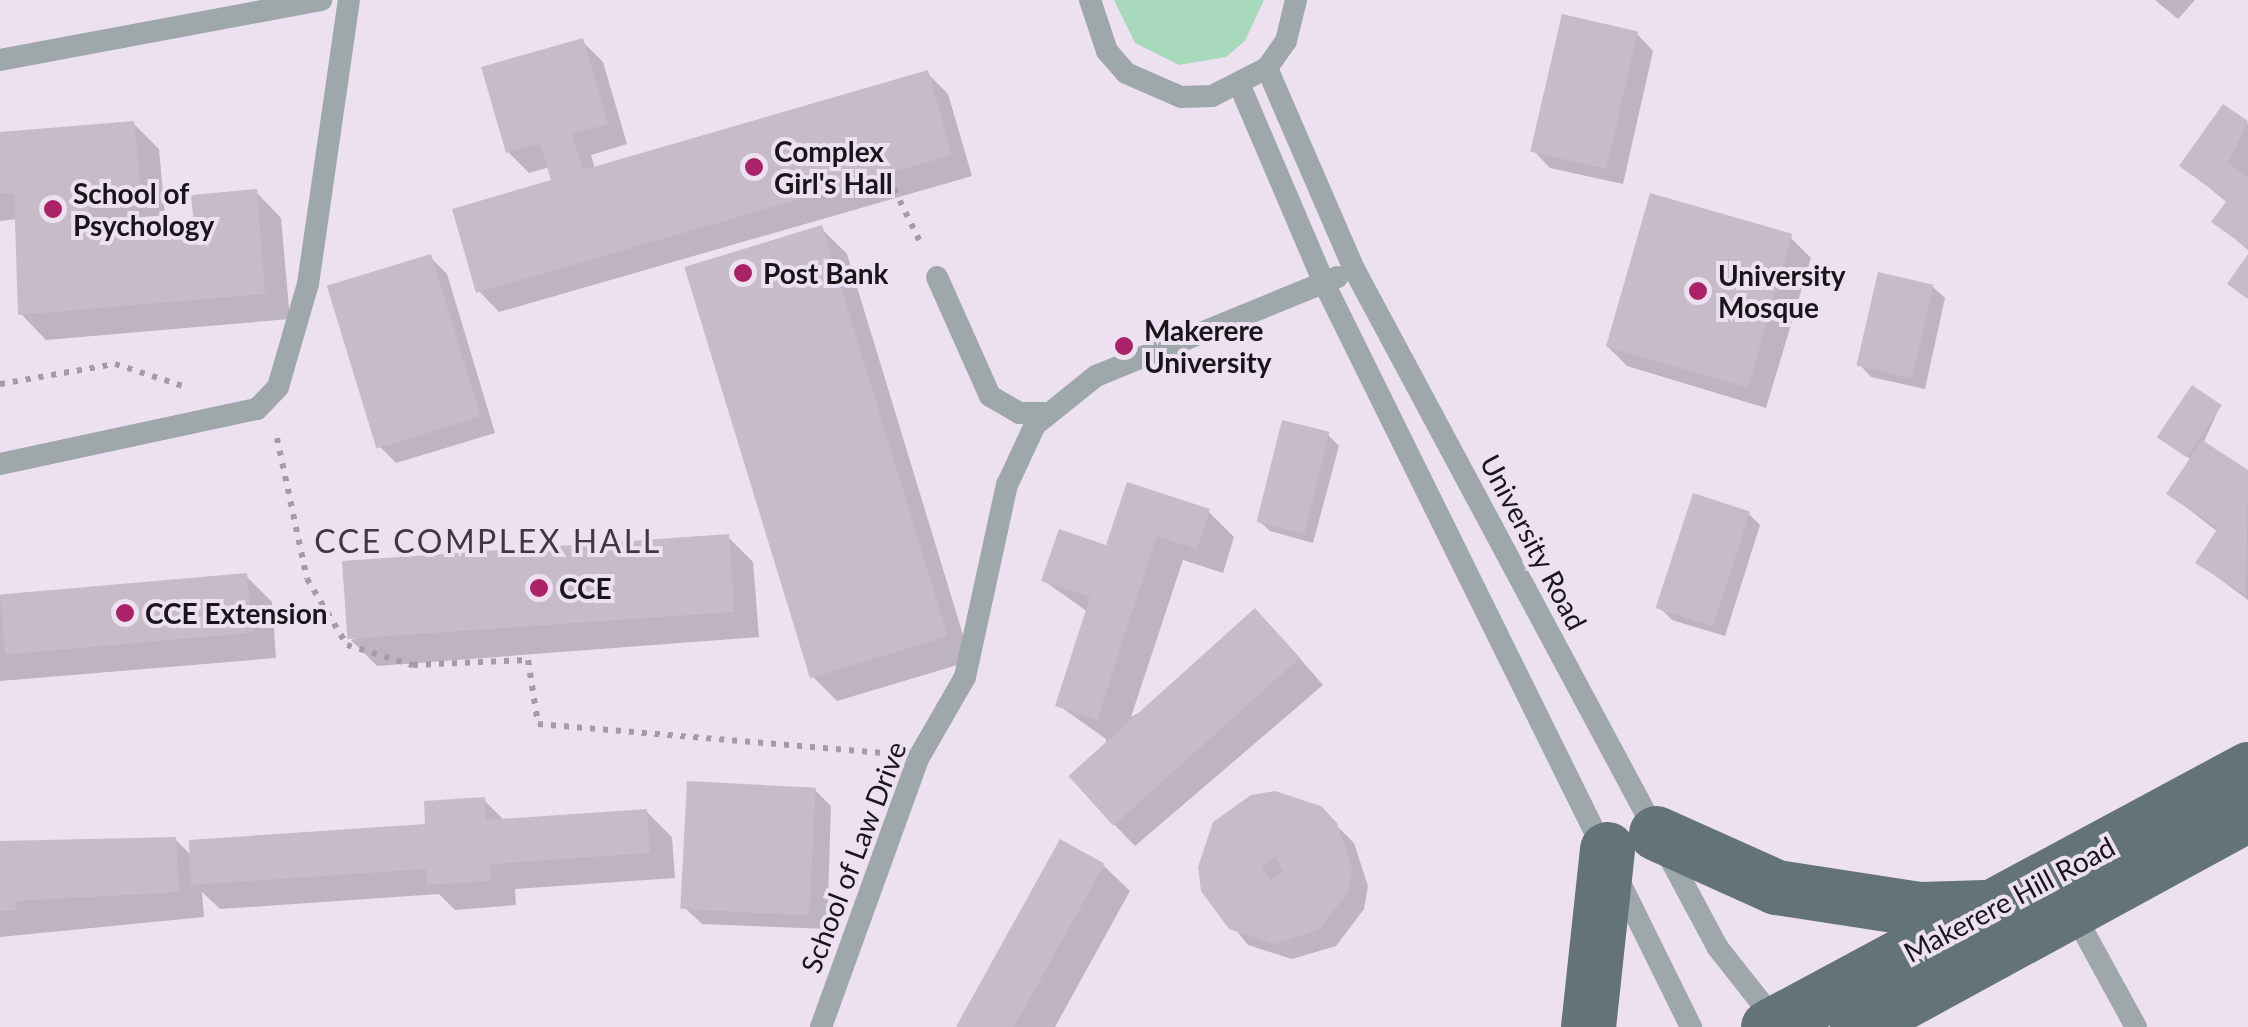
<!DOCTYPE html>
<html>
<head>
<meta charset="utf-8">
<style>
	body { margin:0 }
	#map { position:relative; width:2248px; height:1027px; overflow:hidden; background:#ede1f1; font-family:Lato,sans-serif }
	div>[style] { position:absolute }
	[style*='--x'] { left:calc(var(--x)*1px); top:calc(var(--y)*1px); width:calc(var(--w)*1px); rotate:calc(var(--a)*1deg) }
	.green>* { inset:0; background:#a9d9bc }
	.shadow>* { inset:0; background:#0003 }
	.building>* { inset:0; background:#c7bbca; transform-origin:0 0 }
	.path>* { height:6px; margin-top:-3px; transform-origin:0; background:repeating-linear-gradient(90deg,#a59ba8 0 5px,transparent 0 13px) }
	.service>* { height:22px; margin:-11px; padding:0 11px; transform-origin:11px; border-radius:11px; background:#9ea7aa }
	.primary>* { height:55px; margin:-27.5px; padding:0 27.5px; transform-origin:27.5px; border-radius:27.5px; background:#637378 }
	.dots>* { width:28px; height:28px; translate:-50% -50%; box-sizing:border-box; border:5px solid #ede1f1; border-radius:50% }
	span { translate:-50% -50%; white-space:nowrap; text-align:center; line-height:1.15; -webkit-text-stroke:8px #ede1f1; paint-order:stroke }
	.poi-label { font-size:28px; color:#19151a; font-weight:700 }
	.left { translate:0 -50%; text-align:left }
	.street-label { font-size:28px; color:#19151a }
	.quarter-label { font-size:32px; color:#413743; letter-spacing:2.5px }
</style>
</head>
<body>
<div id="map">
	<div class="green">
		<div style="clip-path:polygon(1114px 0,1264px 0,1245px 41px,1226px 57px,1179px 65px,1135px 43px)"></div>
	</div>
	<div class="shadow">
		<div style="clip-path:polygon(2155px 0,2195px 0,2178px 19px)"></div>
		<div style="clip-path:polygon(1637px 34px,1653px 51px,1623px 184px,1550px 168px,1534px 151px)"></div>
		<div style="clip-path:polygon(582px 41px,603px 62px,627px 144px,591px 155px,595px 169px,927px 73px,948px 94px,972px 176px,499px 312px,479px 291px,554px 181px,550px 167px,529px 173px,508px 152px)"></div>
		<div style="clip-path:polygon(2223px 107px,2248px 124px,2248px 250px,2215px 222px,2228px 203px,2182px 166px)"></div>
		<div style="clip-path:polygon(133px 123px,159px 149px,165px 215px,113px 220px,114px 232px,196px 226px,256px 192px,281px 218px,290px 319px,46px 340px,21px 314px,18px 219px,0 221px,0 134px)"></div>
		<div style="clip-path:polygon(821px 228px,847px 254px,971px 661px,837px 701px,811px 675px)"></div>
		<div style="clip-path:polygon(1790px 237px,1811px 258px,1766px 408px,1627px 366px,1606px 345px)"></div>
		<div style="clip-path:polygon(430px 257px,447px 274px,495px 433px,396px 463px,379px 446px)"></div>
		<div style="clip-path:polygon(1933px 287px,1945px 298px,1925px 389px,1871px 377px,1860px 365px)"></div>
		<div style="clip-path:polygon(2220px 406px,2203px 444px,2248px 473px,2248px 600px,2198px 563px,2218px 532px,2169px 494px,2192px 460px,2165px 442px)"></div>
		<div style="clip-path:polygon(1327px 434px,1339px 446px,1313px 543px,1270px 531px,1258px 520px)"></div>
		<div style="clip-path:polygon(1209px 512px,1234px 537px,1223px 573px,1183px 560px,1131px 717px,1281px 637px,1323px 685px,1135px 846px,1110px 820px,1106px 739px,1058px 705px,1088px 612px,1044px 581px)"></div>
		<div style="clip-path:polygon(1748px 513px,1760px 525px,1725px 636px,1672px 620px,1661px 609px)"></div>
		<div style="clip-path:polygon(728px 537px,753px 562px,759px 637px,377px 666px,351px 640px)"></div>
		<div style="clip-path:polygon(246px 576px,272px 602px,276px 658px,0 681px,0 596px)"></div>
		<div style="clip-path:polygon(814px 789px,831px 806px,827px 929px,702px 924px,685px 908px)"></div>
		<div style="clip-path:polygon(484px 800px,505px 821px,646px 811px,672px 837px,675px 878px,515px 889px,516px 905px,455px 910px,439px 894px,220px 909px,202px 892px,204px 917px,0 937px,0 849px,175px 839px,192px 856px,428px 826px)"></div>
		<div style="clip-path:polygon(1319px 808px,1354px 843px,1368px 886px,1364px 909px,1336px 946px,1292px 959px,1248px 945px,1204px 890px)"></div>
		<div style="clip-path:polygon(1104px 866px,1130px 891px,1055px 1027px,960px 1027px)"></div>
	</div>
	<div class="building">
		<div style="left:1562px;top:14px;width:78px;height:141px;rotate:13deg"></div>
		<div style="clip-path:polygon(583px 38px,608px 124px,572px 134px,583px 170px,928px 70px,952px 155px,476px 293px,452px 209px,551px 180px,540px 144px,506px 153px,481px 67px)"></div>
		<div style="clip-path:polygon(2223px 104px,2248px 121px,2228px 163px,2248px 177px,2248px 248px,2211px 222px,2227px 200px,2179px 166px)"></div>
		<div style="clip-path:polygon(134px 121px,141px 190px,88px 195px,91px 232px,194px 224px,191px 195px,257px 189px,265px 294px,18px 315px,14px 193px,0 194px,0 132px)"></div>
		<div style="left:1650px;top:193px;width:148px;height:160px;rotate:16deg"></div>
		<div style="left:822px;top:225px;width:430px;height:144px;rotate:73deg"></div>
		<div style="left:431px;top:254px;width:170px;height:109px;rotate:73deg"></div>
		<div style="clip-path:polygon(2248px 254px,2248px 299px,2227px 284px)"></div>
		<div style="left:1878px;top:272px;width:57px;height:96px;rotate:13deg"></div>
		<div style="left:2192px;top:385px;width:36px;height:63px;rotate:34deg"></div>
		<div style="left:1282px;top:420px;width:49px;height:105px;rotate:14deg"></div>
		<div style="clip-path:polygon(2202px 440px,2248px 470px,2246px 595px,2195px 563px,2218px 528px,2166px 494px)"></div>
		<div style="clip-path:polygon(1127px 482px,1210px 509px,1197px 549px,1157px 536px,1097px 720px,1055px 706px,1090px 597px,1041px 581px,1059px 529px,1106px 545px)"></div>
		<div style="left:1693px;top:493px;width:60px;height:121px;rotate:18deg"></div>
		<div style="left:729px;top:534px;width:78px;height:388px;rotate:86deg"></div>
		<div style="left:247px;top:573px;width:60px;height:248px;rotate:85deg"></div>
		<div style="left:1255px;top:608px;width:67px;height:251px;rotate:48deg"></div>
		<div style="left:687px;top:781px;width:129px;height:128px;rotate:3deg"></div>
		<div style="clip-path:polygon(evenodd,1275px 791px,1321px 806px,1337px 823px,1352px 868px,1348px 892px,1320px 929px,1274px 944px,1229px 929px,1201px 891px,1198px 867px,1213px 822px,1251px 795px,1275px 791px,1275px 857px,1283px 871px,1270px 880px,1261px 866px,1275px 857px)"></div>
		<div style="clip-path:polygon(485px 797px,486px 820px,647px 809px,650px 853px,490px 864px,491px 881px,427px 885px,426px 869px,191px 885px,189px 840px,425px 824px,424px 801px)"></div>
		<div style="clip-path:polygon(176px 837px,179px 892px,16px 901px,16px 910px,0 911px,0 841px)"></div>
		<div style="left:1060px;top:839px;width:51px;height:214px;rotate:29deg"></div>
	</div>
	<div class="path">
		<div style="--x:894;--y:189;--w:64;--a:63.8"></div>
		<div style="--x:0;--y:384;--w:117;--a:-9.9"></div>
		<div style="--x:115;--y:364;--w:71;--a:17.9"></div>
		<div style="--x:277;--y:438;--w:144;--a:78"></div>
		<div style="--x:307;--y:579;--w:77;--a:58.8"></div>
		<div style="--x:347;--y:645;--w:69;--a:16.9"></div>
		<div style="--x:413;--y:665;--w:115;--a:-2.5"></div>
		<div style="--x:528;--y:660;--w:65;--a:81.1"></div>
		<div style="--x:538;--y:724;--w:346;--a:4.8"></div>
	</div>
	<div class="service">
		<div style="--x:1090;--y:0;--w:54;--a:71.6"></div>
		<div style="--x:1107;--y:51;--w:29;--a:49"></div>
		<div style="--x:1126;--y:73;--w:60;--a:23.6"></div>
		<div style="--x:1181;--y:97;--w:31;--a:-2"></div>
		<div style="--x:1212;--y:96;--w:62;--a:-27"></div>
		<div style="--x:1267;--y:68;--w:33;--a:-55"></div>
		<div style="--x:1286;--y:41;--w:42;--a:-76.3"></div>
		<div style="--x:0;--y:60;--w:327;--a:-10.6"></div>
		<div style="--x:1267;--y:68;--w:219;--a:66.6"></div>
		<div style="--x:1354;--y:269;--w:770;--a:61.81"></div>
		<div style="--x:1718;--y:948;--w:97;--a:51.7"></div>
		<div style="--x:1240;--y:86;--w:214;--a:66.9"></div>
		<div style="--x:1324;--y:283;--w:830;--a:63.74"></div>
		<div style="--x:937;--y:277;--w:130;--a:66"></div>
		<div style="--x:990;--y:396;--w:34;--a:30"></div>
		<div style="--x:1019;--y:413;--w:28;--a:0"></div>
		<div style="--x:0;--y:464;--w:263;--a:-12.1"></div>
		<div style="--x:257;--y:409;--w:30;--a:-46"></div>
		<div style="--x:278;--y:387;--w:107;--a:-73.8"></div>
		<div style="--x:308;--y:284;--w:287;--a:-81.8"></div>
		<div style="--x:2073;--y:912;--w:131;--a:61.3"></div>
		<div style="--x:821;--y:1027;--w:287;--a:-70.1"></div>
		<div style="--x:919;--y:757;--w:92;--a:-60.1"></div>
		<div style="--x:965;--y:677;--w:197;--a:-77.7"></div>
		<div style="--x:1007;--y:485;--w:66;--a:-65"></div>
		<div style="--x:1035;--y:425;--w:78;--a:-38.8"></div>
		<div style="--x:1096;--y:376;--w:261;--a:-22.3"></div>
	</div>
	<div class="primary">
		<div style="--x:1656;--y:833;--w:132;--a:24.2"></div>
		<div style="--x:1776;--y:887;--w:146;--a:8.7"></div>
		<div style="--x:1920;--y:909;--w:65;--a:-1.8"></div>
		<div style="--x:1588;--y:1027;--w:179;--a:-83.9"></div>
		<div style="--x:1768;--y:1027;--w:545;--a:-28.26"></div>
		<div style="--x:1857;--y:1027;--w:445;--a:-28.6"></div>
	</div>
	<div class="dots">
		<div style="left:754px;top:167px;background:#aa2369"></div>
		<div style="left:53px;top:209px;background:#aa2369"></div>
		<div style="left:743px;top:273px;background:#aa2369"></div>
		<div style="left:1698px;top:291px;background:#aa2369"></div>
		<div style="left:1124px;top:346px;background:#aa2369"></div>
		<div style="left:539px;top:588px;background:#aa2369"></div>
		<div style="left:125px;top:613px;background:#aa2369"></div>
	</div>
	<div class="poi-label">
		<span class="left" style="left:774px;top:167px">Complex<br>Girl's Hall</span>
		<span class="left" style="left:73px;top:209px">School of<br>Psychology</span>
		<span class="left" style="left:763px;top:273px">Post Bank</span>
		<span class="left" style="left:1718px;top:291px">University<br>Mosque</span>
		<span class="left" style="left:1144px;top:346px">Makerere<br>University</span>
		<span class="left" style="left:559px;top:588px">CCE</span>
		<span class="left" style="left:145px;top:613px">CCE Extension</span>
	</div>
	<div class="street-label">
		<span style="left:1534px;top:542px;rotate:62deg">University Road</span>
		<span style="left:853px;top:857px;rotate:-69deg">School of Law Drive</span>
		<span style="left:2009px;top:899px;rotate:-28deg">Makerere Hill Road</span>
	</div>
	<div class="quarter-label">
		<span style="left:488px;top:541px">CCE COMPLEX HALL</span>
	</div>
</div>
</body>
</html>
